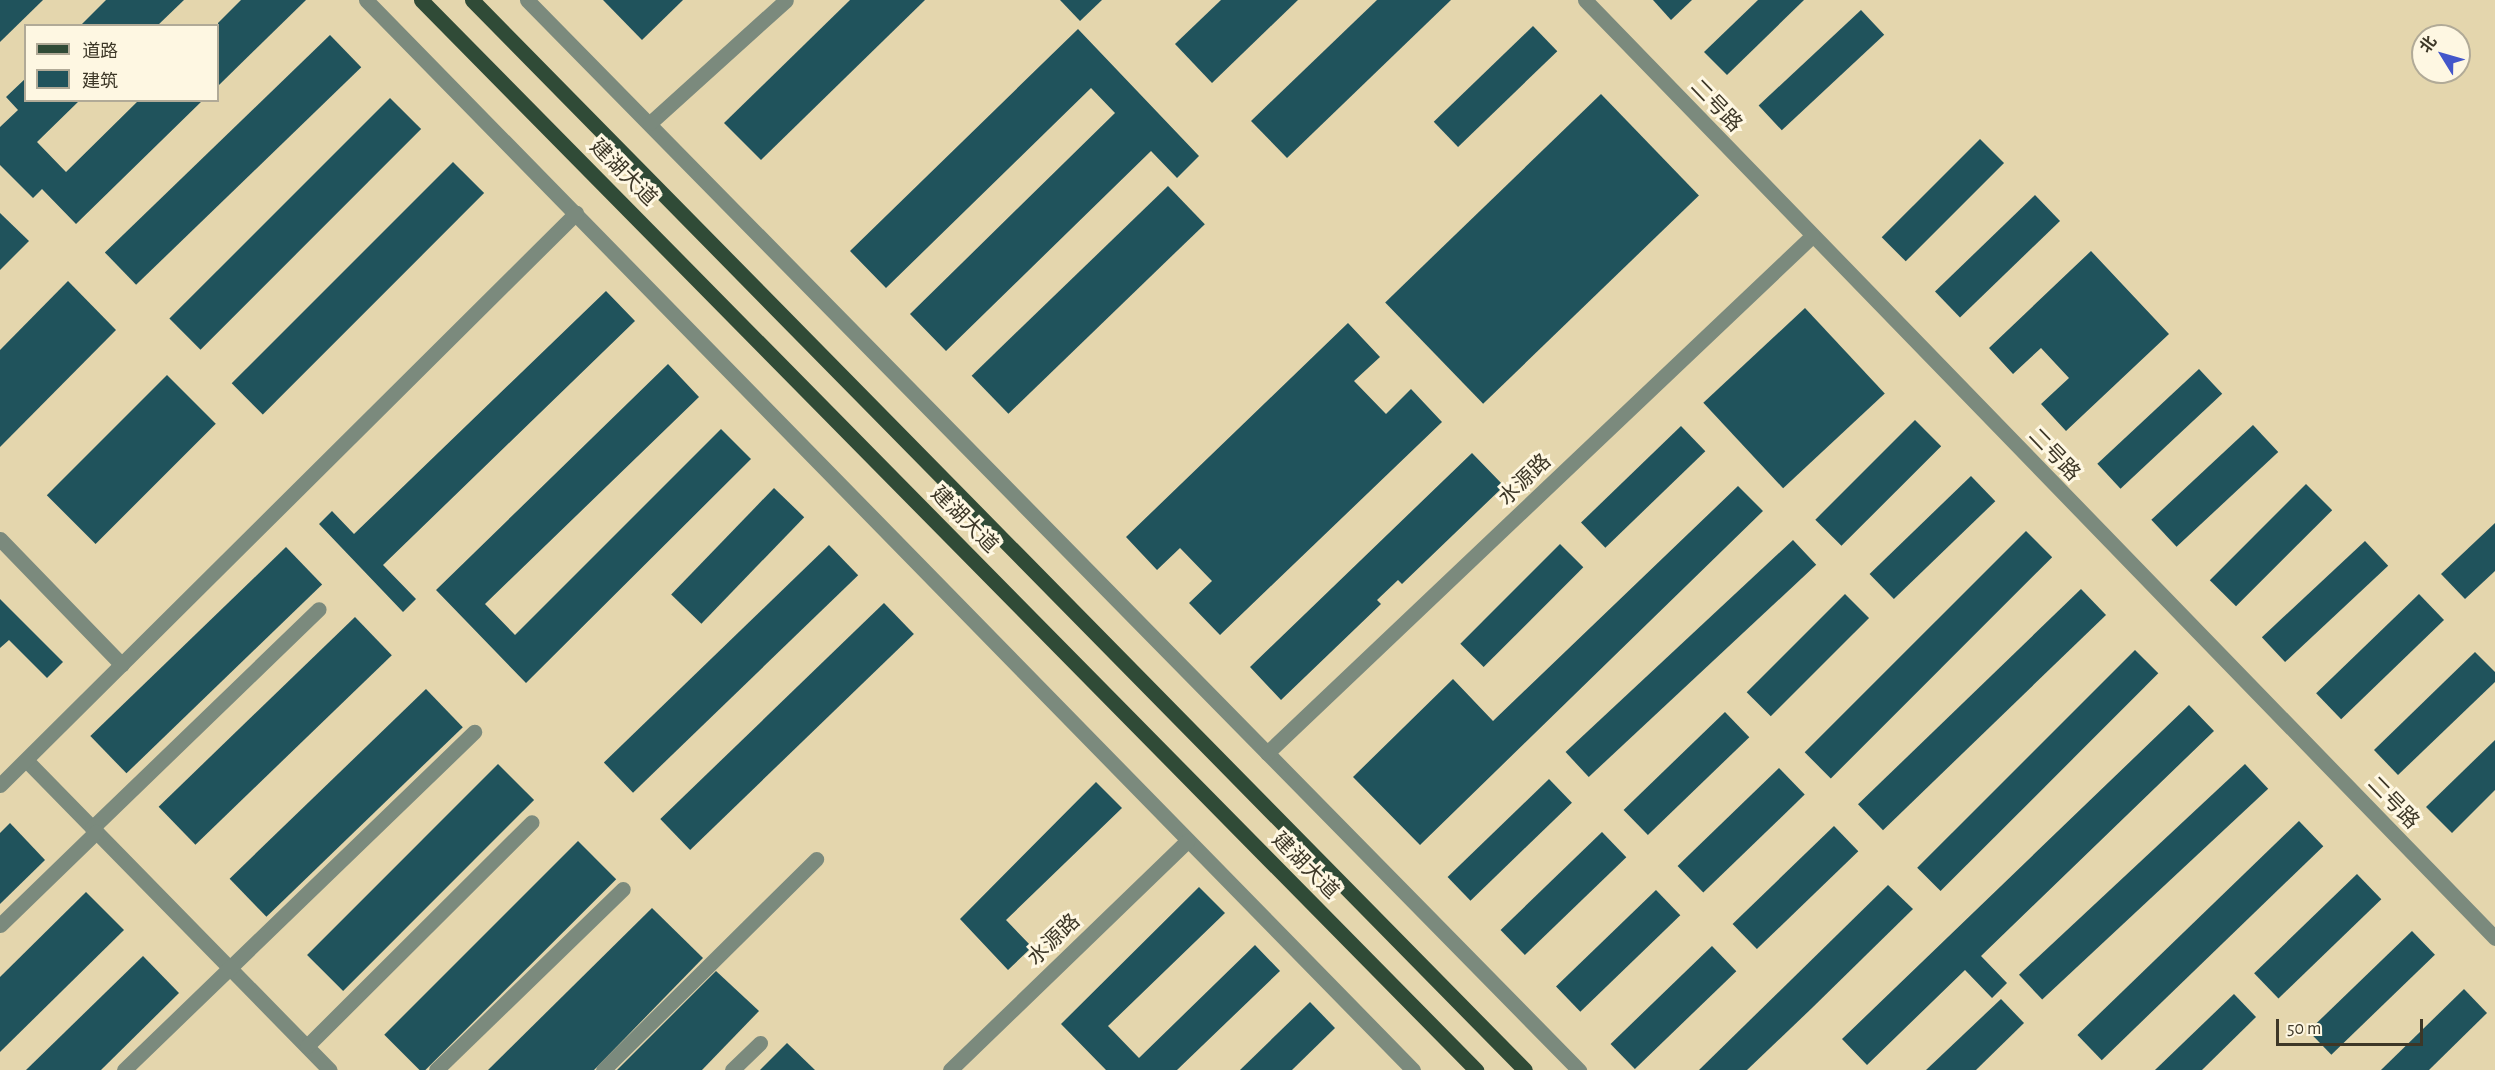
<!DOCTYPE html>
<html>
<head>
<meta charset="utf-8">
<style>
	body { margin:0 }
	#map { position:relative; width:2495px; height:1070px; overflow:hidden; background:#e4d6ad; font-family:"Alegreya Sans","Noto Sans SC",sans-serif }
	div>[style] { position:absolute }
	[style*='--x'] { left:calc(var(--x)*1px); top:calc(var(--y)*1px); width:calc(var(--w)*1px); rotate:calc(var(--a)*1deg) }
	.building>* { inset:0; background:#20535c; transform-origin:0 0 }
	.minor>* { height:15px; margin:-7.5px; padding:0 7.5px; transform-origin:7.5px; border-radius:7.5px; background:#7b8a7d }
	.major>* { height:15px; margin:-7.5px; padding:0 7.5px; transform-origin:7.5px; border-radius:7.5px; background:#304b37 }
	span { translate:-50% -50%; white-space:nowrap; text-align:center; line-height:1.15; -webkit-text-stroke:6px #fef7e2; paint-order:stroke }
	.street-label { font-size:21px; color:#3d3727 }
	.legend { position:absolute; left:24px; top:24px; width:195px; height:78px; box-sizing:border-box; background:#fef7e2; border:2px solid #b1aa97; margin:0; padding:8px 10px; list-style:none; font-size:18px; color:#3d3727 }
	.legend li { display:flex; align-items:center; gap:12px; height:30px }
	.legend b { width:30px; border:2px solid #b1aa97 }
	.north { position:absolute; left:2411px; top:24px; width:60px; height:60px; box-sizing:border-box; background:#fef7e2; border:2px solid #b1aa97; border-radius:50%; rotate:307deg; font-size:16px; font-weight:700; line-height:24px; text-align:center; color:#3d3727 }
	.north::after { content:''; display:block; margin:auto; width:21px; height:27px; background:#4356ca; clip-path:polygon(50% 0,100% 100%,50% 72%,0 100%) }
	.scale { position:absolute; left:2276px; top:1019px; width:147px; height:27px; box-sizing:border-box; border:3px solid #3d3727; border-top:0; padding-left:8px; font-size:18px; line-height:21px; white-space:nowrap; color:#3d3727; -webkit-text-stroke:4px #fef7e2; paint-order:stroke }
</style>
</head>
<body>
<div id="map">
	<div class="building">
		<div style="clip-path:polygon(0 0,43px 0,0 42px)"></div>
		<div style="clip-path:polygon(106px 0,184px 0,157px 26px,80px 26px)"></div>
		<div style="clip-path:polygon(241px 0,306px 0,218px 86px,218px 23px)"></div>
		<div style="clip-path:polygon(603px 0,683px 0,642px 40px)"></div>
		<div style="clip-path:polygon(850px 0,925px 0,761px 160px,724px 123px)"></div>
		<div style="clip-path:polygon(1060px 0,1102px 0,1080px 21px)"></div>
		<div style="clip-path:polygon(1221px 0,1298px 0,1212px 83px,1175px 44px)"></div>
		<div style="clip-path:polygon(1377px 0,1451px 0,1287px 158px,1251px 121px)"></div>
		<div style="clip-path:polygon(1653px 0,1692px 0,1671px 20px)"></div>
		<div style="clip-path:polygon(1758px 0,1804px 0,1727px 75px,1704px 52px)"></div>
		<div style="left:1861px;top:10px;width:34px;height:140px;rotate:47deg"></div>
		<div style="left:1533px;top:26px;width:35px;height:138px;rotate:46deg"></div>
		<div style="clip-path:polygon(1078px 29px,1199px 156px,1177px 178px,1151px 151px,946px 351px,910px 314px,1115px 113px,1091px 88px,886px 288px,850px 251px)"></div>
		<div style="left:330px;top:35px;width:45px;height:313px;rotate:46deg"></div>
		<div style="clip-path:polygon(26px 78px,26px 100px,80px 100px,37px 142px,66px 172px,139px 100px,203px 100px,76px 224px,42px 189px,33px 198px,0 165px,0 127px,18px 110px,6px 97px)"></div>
		<div style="left:1601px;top:94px;width:141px;height:300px;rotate:46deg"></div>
		<div style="left:390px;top:98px;width:44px;height:312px;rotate:45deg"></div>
		<div style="left:1980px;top:139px;width:34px;height:139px;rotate:45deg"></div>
		<div style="left:453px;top:162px;width:44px;height:313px;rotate:45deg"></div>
		<div style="left:1168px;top:186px;width:53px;height:273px;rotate:46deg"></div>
		<div style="left:2035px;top:195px;width:36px;height:139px;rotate:46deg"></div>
		<div style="clip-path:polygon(0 213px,29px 241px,0 270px)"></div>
		<div style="clip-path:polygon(2091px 251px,2169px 334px,2066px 431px,2041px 404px,2069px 378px,2041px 348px,2013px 374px,1989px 348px)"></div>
		<div style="clip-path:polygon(68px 281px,116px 330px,0 447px,0 350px)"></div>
		<div style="clip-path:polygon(606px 291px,635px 321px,383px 565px,416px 599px,403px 612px,319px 524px,332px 511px,354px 534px)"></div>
		<div style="left:1805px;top:308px;width:117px;height:139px;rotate:47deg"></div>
		<div style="clip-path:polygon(1348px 323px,1380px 357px,1354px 381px,1386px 414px,1411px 389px,1442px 422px,1220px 635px,1189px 603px,1212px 581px,1180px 548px,1157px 570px,1126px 537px)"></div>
		<div style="clip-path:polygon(668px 364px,699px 397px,485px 604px,515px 635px,721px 429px,751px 459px,526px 683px,436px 590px)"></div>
		<div style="left:2199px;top:369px;width:34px;height:139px;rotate:47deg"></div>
		<div style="left:167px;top:375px;width:69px;height:170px;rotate:45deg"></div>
		<div style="left:1915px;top:420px;width:37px;height:141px;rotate:45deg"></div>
		<div style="left:2253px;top:425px;width:37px;height:139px;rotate:47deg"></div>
		<div style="left:1681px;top:426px;width:35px;height:139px;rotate:46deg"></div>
		<div style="clip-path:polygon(1472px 453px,1504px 486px,1402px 584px,1398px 580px,1377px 600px,1381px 604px,1281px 700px,1250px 667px)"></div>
		<div style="left:1971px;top:476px;width:35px;height:141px;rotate:46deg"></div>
		<div style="left:2306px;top:484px;width:37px;height:136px;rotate:45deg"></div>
		<div style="clip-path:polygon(1738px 486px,1763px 511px,1420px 845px,1353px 777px,1453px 679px,1493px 721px)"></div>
		<div style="left:774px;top:488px;width:42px;height:148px;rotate:44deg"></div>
		<div style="clip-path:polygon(2495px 523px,2495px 571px,2465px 599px,2441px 574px)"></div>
		<div style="left:2026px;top:531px;width:37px;height:313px;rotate:45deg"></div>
		<div style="left:1793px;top:540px;width:34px;height:311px;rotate:47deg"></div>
		<div style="left:2365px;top:541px;width:34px;height:141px;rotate:47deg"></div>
		<div style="left:1560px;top:544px;width:33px;height:141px;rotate:45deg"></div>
		<div style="left:829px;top:545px;width:42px;height:313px;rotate:46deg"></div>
		<div style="left:286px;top:547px;width:52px;height:272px;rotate:46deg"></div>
		<div style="left:2081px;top:589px;width:36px;height:310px;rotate:46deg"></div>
		<div style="left:1845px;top:594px;width:34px;height:139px;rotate:45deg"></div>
		<div style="left:2419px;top:594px;width:36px;height:143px;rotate:46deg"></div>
		<div style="clip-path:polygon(0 599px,63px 662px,47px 678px,9px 640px,0 648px)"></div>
		<div style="left:884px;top:603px;width:43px;height:311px;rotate:46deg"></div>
		<div style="left:355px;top:617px;width:53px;height:273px;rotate:46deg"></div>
		<div style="left:2135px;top:650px;width:33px;height:308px;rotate:45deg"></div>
		<div style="clip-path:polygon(2475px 652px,2495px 672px,2495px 682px,2398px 775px,2374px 750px)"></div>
		<div style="left:426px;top:689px;width:53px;height:273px;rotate:46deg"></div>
		<div style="clip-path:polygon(2189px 705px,2214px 731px,1981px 956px,2007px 983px,1992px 998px,1965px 970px,1867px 1065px,1842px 1039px)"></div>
		<div style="left:1725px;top:712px;width:35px;height:141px;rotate:46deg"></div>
		<div style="clip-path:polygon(2495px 740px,2495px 790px,2452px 833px,2426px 807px)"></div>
		<div style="left:498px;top:764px;width:51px;height:270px;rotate:45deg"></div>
		<div style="left:2245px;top:764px;width:34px;height:309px;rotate:47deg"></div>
		<div style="left:1779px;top:768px;width:37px;height:141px;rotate:46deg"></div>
		<div style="left:1549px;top:779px;width:33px;height:141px;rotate:46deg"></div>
		<div style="clip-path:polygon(1096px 782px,1122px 808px,1006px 920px,1032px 947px,1008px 970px,960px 919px)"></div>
		<div style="left:2299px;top:821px;width:35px;height:308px;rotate:46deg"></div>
		<div style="clip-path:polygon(10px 823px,45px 860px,0 904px,0 833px)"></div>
		<div style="left:1834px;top:826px;width:35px;height:141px;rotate:46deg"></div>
		<div style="left:1602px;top:832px;width:35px;height:141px;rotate:46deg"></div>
		<div style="left:578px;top:841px;width:54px;height:274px;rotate:45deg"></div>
		<div style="left:2357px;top:874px;width:35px;height:143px;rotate:46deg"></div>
		<div style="clip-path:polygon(1888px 885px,1913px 909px,1812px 1008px,1747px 1070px,1699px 1070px)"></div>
		<div style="clip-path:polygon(1199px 887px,1225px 913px,1108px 1026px,1139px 1058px,1255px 945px,1280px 971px,1177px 1070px,1106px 1070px,1061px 1024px)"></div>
		<div style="left:1656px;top:890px;width:35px;height:139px;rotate:46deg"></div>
		<div style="clip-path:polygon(86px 892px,124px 930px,0 1052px,0 977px)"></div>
		<div style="clip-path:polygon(652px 908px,703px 958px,594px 1070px,488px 1070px)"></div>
		<div style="left:2412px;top:931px;width:33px;height:144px;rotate:46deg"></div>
		<div style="left:1712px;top:946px;width:35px;height:141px;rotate:46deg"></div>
		<div style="clip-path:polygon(143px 956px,179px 993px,101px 1070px,26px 1070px)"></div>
		<div style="clip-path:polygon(716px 971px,759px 1011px,702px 1070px,617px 1070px)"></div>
		<div style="clip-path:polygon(2464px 989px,2487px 1013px,2429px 1070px,2381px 1070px)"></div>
		<div style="clip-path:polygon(2234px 994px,2256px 1017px,2202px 1070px,2155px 1070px)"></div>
		<div style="clip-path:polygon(2001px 999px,2024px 1023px,1976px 1070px,1926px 1070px)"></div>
		<div style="clip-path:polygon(1310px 1002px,1335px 1028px,1292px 1070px,1240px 1070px)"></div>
		<div style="clip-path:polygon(787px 1043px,815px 1070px,760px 1070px)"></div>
	</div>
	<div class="minor">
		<div style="--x:366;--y:0;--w:1497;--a:45.62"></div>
		<div style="--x:527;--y:0;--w:1501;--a:45.49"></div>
		<div style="--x:1585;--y:0;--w:1307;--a:45.87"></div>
		<div style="--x:650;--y:123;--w:183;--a:-42.1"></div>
		<div style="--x:0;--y:539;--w:175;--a:45.9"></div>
		<div style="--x:1267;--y:753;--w:751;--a:-43.49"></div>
		<div style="--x:26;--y:760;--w:434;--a:45.6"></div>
		<div style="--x:0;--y:785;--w:812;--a:-44.8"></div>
		<div style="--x:92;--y:828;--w:315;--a:-44"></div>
		<div style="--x:0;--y:925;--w:134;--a:-44.1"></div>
		<div style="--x:307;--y:1046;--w:317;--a:-44.9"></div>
		<div style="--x:124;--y:1070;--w:487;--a:-44"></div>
		<div style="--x:436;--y:1070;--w:260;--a:-44.1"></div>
		<div style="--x:603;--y:1070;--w:300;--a:-44.7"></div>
		<div style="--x:732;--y:1070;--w:39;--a:-44"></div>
		<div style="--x:950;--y:1070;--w:330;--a:-44"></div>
	</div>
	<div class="major">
		<div style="--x:421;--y:0;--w:1503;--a:45.4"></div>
		<div style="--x:472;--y:0;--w:1501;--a:45.46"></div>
	</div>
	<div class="street-label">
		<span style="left:1716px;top:106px;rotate:46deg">二号路</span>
		<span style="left:623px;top:173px;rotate:45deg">建湖大道</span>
		<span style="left:2054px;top:455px;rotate:46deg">二号路</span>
		<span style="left:1525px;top:480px;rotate:-44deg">水源路</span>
		<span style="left:964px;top:520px;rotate:45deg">建湖大道</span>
		<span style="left:2393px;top:803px;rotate:46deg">二号路</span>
		<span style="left:1305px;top:866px;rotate:45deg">建湖大道</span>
		<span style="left:1054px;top:940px;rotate:-44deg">水源路</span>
	</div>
	<ul class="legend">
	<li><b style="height:8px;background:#304b37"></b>道路</li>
	<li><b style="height:16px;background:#20535c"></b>建筑</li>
	</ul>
	<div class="north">北</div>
	<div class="scale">50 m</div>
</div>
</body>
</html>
